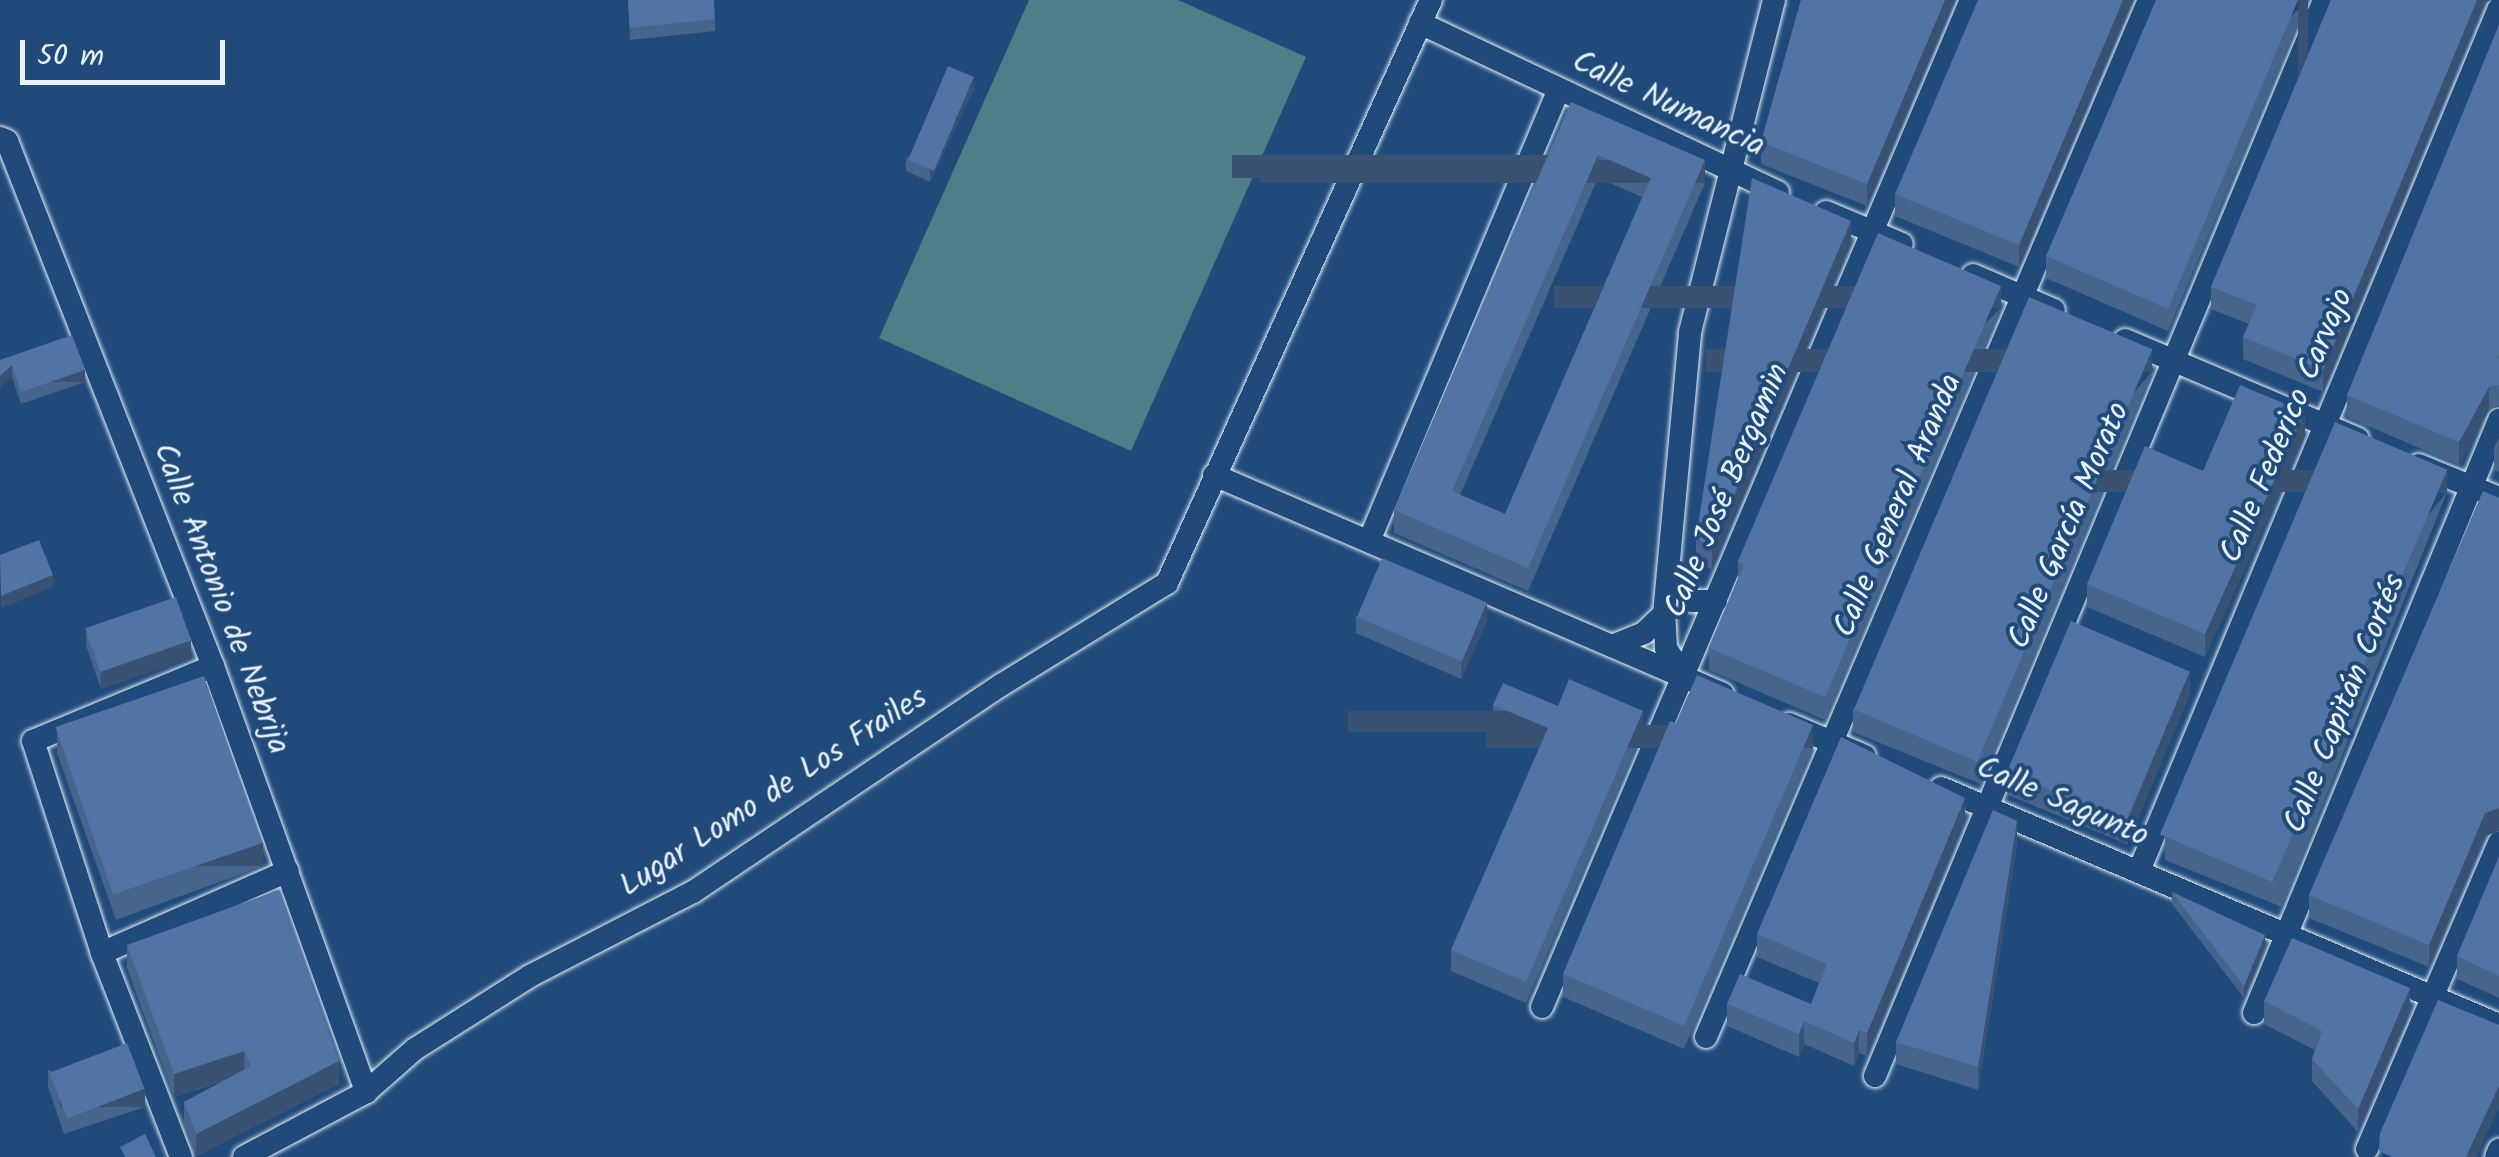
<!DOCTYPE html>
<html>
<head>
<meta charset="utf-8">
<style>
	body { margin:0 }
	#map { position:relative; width:2499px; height:1157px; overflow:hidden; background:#1f4a7a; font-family:Kalam,sans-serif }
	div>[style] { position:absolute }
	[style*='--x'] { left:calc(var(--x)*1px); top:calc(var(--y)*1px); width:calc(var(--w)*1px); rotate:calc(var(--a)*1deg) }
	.green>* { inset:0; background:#4e7e88 }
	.roads { filter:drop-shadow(0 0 2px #e8f1f8) drop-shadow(0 0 2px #e8f1f8) }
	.street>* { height:22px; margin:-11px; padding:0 11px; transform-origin:11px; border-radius:11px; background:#1f4a7a }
	.wall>* { inset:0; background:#47648d }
	.shaded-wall>* { inset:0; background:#395173; transform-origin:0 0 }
	.building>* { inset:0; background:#5274a4; transform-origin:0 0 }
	span { translate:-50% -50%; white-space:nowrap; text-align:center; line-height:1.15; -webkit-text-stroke:8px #1f4a7a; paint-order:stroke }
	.street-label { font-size:32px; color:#e8f1f8 }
	.scale { position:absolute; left:20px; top:40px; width:205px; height:45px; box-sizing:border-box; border:5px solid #e8f1f8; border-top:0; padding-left:12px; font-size:30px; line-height:35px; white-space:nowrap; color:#e8f1f8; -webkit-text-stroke:8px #1f4a7a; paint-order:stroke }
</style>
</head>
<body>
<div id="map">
	<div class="green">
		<div style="clip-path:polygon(1029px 0,1178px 0,1306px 57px,1131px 451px,879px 338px)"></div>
	</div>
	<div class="roads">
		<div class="street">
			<div style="--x:1420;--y:23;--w:396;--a:25.3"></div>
			<div style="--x:0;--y:138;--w:8;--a:23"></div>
			<div style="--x:7;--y:141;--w:564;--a:68.58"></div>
			<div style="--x:213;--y:666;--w:453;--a:70.2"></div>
			<div style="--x:1826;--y:212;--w:82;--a:22.8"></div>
			<div style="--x:1973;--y:275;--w:88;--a:23.4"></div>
			<div style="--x:2125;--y:340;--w:253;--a:23"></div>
			<div style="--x:2419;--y:465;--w:87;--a:22.4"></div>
			<div style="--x:1214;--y:475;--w:554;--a:23.28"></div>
			<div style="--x:1369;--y:541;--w:489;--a:-67.2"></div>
			<div style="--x:1670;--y:572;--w:37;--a:52"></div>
			<div style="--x:1693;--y:601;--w:23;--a:0"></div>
			<div style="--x:1612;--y:646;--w:35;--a:-22"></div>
			<div style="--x:1644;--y:633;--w:28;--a:-44"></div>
			<div style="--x:1684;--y:676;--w:33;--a:-123"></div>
			<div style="--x:1666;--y:648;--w:34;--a:-93"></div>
			<div style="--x:1664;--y:614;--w:283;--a:-84.7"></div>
			<div style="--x:1690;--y:332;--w:342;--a:-75.8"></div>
			<div style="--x:1789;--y:724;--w:82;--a:22.8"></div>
			<div style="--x:1941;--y:788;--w:606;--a:23.01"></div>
			<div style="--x:2139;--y:871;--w:935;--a:-67.36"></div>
			<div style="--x:102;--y:953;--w:203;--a:-23.8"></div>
			<div style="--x:1542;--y:1007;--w:1095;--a:-66.93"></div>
			<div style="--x:2254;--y:1013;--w:642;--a:-67.55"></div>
			<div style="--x:1706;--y:1037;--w:1128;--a:-66.87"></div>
			<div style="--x:1875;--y:1076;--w:1166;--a:-67.35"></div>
			<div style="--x:2367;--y:1149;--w:334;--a:-66.7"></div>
			<div style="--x:181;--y:1157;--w:219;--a:-111.2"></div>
			<div style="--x:102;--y:953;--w:223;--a:-108"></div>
			<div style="--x:33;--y:741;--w:195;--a:-22.6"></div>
			<div style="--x:244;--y:1157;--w:138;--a:-28"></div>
			<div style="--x:366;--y:1092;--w:65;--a:-41.3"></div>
			<div style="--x:415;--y:1049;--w:136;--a:-32.4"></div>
			<div style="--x:530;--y:976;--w:183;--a:-27.3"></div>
			<div style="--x:693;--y:892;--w:371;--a:-33.9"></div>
			<div style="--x:1001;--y:685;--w:195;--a:-31.6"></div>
			<div style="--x:1167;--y:583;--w:640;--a:-65.64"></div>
			<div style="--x:2496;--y:1157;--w:8;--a:-67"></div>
		</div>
	</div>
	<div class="wall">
		<div style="clip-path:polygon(628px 0,715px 19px,715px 31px,630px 40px)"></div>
		<div style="clip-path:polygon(1801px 0,1955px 0,1867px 206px,1761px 164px,1761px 142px)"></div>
		<div style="clip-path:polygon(2133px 0,2019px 267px,1895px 216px,1895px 194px)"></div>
		<div style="clip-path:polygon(2308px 0,2168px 331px,2046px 278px,2046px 256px)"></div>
		<div style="clip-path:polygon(2331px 0,2491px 0,2485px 2px,2323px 392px,2243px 359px,2243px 337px,2249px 324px,2211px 309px,2211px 287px)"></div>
		<div style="clip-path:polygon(2499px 25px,2499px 407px,2489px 409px,2459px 465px,2347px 417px,2347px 395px)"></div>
		<div style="clip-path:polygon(974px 89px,930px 182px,906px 171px,906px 159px)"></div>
		<div style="clip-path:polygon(evenodd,1571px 102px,1705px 183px,1528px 591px,1394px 533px,1394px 510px,1571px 102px,1598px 178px,1642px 197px,1505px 514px,1460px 495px,1598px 178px)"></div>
		<div style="clip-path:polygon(1851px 243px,1712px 570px,1696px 561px,1696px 538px)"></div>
		<div style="clip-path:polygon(2001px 308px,1825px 720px,1709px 670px,1709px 648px,1738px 579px,1738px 561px)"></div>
		<div style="clip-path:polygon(0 360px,85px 382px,21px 404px,12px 377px)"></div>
		<div style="clip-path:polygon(2152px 372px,1981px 784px,1853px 732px,1853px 709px)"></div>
		<div style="clip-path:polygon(2305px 435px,2205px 657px,2087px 607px,2087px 584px,2203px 471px)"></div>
		<div style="clip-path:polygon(2499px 437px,2499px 472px,2494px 470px,2494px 448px)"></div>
		<div style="clip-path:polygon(2447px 492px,2282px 907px,2165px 860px,2165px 837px)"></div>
		<div style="clip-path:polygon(2499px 498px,2499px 831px,2485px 836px,2429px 967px,2309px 918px,2309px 895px)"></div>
		<div style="clip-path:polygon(1356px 616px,1487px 621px,1461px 679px,1356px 633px)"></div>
		<div style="clip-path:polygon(86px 629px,191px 658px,101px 689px,86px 646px)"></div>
		<div style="clip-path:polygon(2190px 694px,2127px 844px,2008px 795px,2008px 772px)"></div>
		<div style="clip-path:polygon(1493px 705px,1558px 706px,1643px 732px,1526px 1003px,1451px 971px,1451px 950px,1540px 746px,1493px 726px)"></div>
		<div style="clip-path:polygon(1676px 723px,1813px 748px,1684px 1049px,1563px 997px,1563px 974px)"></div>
		<div style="clip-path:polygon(57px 730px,263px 866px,116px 920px,57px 753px)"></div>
		<div style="clip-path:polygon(1965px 821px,1867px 1056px,1859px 1053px,1854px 1066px,1804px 1044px,1799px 1057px,1727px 1026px,1727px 1004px,1811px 1004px,1819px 983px,1757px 957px,1757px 934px)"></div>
		<div style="clip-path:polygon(2017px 844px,1978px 1090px,1896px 1064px,1896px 1042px)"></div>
		<div style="clip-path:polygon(2499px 857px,2499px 998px,2457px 979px,2457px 956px)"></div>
		<div style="clip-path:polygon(2172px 892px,2265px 947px,2244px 998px,2172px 904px)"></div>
		<div style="clip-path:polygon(127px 945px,339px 1084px,196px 1156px,184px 1124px,184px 1102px,226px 1080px,174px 1097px,127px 968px)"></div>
		<div style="clip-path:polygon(2264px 1001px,2410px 1011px,2358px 1132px,2312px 1081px,2312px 1059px,2315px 1050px,2264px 1024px)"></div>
		<div style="clip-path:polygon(48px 1070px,145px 1107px,64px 1134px,48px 1087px)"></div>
	</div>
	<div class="shaded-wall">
		<div style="clip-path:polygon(1945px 0,1955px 0,1867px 206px,1867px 184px)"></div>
		<div style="clip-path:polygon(2123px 0,2133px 0,2019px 267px,2019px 245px)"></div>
		<div style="left:2298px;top:0;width:10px;height:335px"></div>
		<div style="clip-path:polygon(2477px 0,2491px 0,2485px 2px,2323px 392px,2323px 370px)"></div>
		<div style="clip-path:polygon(974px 77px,974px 89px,930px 182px,930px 171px)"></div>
		<div style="left:1598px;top:155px;width:23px;height:366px;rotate:90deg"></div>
		<div style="left:1705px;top:160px;width:23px;height:445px;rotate:90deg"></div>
		<div style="clip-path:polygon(1851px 221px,1851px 243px,1712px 570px,1712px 547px)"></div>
		<div style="left:2001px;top:286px;width:22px;height:447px;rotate:90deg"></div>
		<div style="left:2152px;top:349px;width:23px;height:446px;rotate:90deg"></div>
		<div style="clip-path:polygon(12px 365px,12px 377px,0 388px,0 376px)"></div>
		<div style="left:85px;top:370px;width:12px;height:68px;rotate:90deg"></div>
		<div style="clip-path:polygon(2489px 387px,2489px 409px,2459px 465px,2459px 442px)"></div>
		<div style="clip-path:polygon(2305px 412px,2305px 435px,2205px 657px,2205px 634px)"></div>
		<div style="left:2447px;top:470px;width:22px;height:446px;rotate:90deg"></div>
		<div style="clip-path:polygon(53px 575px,53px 587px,1px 608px,1px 596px)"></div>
		<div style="clip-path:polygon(1487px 603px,1487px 621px,1461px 679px,1461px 662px)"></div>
		<div style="clip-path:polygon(191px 640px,191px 658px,101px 689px,101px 672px)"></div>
		<div style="clip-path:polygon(2190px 671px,2190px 694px,2127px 844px,2127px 821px)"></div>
		<div style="left:1643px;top:711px;width:21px;height:295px;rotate:90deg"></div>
		<div style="left:1813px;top:725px;width:23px;height:327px;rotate:90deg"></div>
		<div style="clip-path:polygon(1965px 798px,1965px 821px,1867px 1056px,1867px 1033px)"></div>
		<div style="clip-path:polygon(2499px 808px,2499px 831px,2485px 836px,2429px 967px,2429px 945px,2485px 813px)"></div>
		<div style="clip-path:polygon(2017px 821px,2017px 844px,1978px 1090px,1978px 1067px)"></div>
		<div style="left:263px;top:843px;width:23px;height:157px;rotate:90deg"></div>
		<div style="clip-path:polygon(2265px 935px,2265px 947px,2244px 998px,2244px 986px)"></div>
		<div style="clip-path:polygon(2410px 988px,2410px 1011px,2358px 1132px,2358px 1109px)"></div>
		<div style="clip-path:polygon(1804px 1021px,1804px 1044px,1799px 1057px,1799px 1034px)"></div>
		<div style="clip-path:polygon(1859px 1030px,1859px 1053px,1854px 1066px,1854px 1043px)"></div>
		<div style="clip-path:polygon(244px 1051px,244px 1073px,174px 1097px,174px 1074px)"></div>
		<div style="clip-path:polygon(339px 1061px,339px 1084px,196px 1156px,196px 1134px)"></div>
		<div style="clip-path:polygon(2499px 1086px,2499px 1108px,2476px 1157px,2466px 1157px)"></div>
		<div style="left:145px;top:1089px;width:18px;height:85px;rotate:90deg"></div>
	</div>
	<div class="building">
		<div style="clip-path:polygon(628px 0,714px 0,715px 19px,630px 28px)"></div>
		<div style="clip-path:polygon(1801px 0,1945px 0,1867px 184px,1761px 142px)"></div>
		<div style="clip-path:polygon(1978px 0,2123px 0,2019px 245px,1895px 194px)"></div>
		<div style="clip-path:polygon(2156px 0,2298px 0,2168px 309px,2046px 256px)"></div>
		<div style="clip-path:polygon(2331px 0,2477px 0,2323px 370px,2243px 337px,2257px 305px,2211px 287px)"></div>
		<div style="clip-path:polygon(2499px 25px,2499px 354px,2497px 358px,2499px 359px,2499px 385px,2489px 387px,2459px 442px,2347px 395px)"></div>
		<div style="left:948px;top:66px;width:28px;height:102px;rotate:23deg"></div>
		<div style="clip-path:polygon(evenodd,1571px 102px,1705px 160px,1528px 568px,1394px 510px,1571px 102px,1598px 155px,1651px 178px,1505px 514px,1452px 491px,1598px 155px)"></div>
		<div style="clip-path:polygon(1752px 178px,1851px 221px,1712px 547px,1696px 538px)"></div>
		<div style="clip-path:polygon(1878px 233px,2001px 286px,1825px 697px,1709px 648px,1744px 565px,1738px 561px)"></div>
		<div style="left:2029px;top:297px;width:134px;height:448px;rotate:23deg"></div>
		<div style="clip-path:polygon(72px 335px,85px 370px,21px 392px,12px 365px,0 376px,0 360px)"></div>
		<div style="clip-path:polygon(2240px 385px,2305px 412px,2205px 634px,2087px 584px,2145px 446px,2203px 471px)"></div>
		<div style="left:2335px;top:422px;width:122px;height:448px;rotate:23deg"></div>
		<div style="clip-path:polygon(2483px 491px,2499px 498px,2499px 808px,2485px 813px,2429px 945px,2309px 895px)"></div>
		<div style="clip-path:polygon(39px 540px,53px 575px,1px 596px,0 555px)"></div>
		<div style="left:1382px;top:558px;width:114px;height:64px;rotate:23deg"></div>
		<div style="left:176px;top:597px;width:46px;height:96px;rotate:71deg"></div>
		<div style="left:2071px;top:621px;width:129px;height:164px;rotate:23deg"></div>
		<div style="clip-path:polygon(1697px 675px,1813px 725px,1684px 1026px,1563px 974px,1670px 721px,1676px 723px)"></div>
		<div style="left:204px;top:676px;width:177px;height:157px;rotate:71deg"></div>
		<div style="clip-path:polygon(1569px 679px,1643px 711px,1526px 982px,1451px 950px,1548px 728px,1493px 705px,1503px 683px,1558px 706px)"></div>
		<div style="clip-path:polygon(1841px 737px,1965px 798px,1867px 1033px,1859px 1030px,1854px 1043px,1804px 1021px,1799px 1034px,1727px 1004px,1740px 974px,1811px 1004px,1827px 964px,1757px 934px)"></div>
		<div style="clip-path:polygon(1993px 810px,2017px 821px,1978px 1067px,1896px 1042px)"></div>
		<div style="clip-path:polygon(2499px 857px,2499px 976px,2457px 956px)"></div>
		<div style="clip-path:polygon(279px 890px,339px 1061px,196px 1134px,184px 1102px,251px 1066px,244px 1051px,174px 1074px,127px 945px)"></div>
		<div style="clip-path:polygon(2172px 892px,2265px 935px,2244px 986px)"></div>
		<div style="clip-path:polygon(2292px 938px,2410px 988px,2358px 1109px,2312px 1059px,2322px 1031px,2264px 1001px)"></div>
		<div style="clip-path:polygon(2438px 1000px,2499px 1025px,2499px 1086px,2466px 1157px,2392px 1157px,2379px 1151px,2380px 1133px)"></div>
		<div style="left:127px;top:1043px;width:49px;height:83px;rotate:69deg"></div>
		<div style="clip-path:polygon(145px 1134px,156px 1157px,125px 1157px,120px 1147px)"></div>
	</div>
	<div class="street-label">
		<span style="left:1668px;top:105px;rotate:25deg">Calle Numancia</span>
		<span style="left:2288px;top:426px;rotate:-67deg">Calle Federico Carvajo</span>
		<span style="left:1728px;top:491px;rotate:-67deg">Calle José Bergamin</span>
		<span style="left:1899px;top:506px;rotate:-67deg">Calle General Aranda</span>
		<span style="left:2070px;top:526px;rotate:-67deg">Calle García Morato</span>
		<span style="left:220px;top:599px;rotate:69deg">Calle Antonio de Nebrija</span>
		<span style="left:2346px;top:704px;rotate:-68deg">Calle Capitán Cortés</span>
		<span style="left:774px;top:793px;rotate:-33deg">Lugar Lomo de Los Frailes</span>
		<span style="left:2062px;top:803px;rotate:23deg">Calle Sagunto</span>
	</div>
	<div class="scale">50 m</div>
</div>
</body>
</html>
